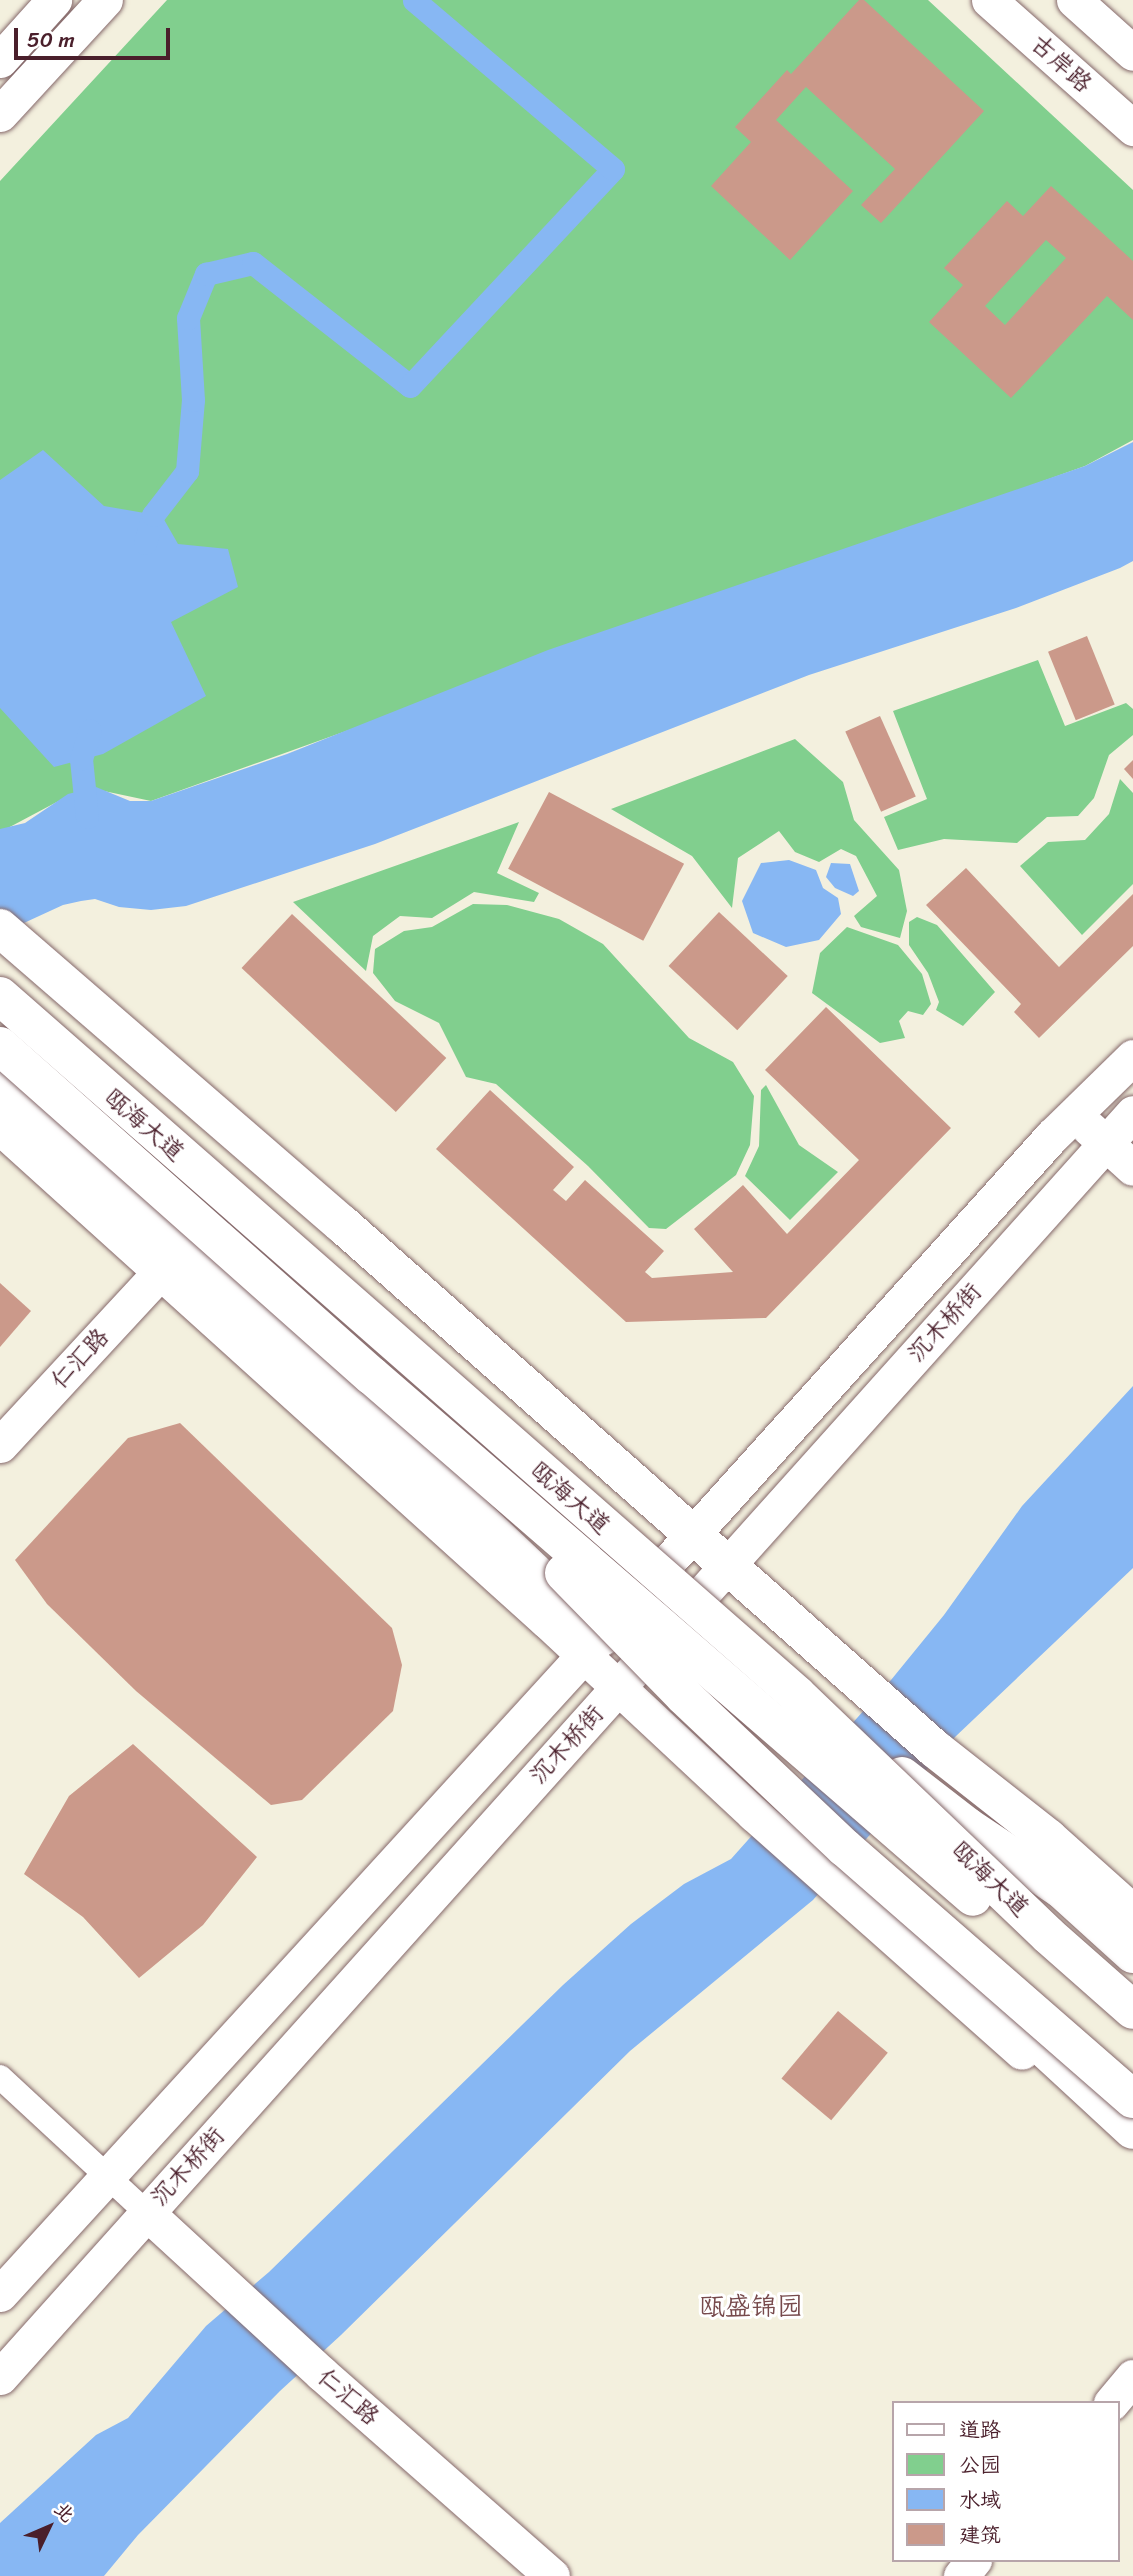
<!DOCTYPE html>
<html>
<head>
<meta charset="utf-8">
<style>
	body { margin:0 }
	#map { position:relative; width:1133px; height:2576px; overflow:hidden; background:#f3f0de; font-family:Sriracha,"LXGW WenKai TC",sans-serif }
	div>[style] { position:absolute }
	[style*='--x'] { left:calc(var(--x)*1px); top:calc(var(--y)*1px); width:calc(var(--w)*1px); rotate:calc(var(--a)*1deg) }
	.green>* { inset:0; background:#81cf8e }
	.water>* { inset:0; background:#87b7f3 }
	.canal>* { height:23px; margin:-11.5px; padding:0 11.5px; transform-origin:11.5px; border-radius:11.5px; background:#87b7f3 }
	.building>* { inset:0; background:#cb998a; transform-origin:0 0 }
	.roads { filter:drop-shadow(0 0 2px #85686a) drop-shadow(0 0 2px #85686a) }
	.street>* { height:24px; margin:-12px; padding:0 12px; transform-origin:12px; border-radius:12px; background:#fff }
	.secondary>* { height:35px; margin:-17.5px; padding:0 17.5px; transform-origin:17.5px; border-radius:17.5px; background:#fff }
	.primary>* { height:38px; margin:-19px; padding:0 19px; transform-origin:19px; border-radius:19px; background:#fff }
	.highway>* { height:38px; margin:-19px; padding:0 19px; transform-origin:19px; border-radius:19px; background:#fff }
	.bridges { filter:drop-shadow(0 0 2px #85686a) drop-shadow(0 0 2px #85686a) }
	.highway-bridge>* { height:38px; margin:-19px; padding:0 19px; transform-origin:19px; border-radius:19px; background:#fff }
	span { translate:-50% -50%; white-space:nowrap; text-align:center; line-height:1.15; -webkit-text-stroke:6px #fff; paint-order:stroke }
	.street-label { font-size:24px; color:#4a1f2b }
	.neighbourhood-label { font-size:26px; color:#774a4c }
	.legend { position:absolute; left:892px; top:2401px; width:228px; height:161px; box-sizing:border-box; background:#fff; border:2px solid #b7a5aa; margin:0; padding:9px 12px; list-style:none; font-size:21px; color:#4a1f2b }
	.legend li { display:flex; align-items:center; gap:14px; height:35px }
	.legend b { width:35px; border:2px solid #b7a5aa }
	.north { position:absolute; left:14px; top:2492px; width:70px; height:70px; -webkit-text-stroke:5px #fff; paint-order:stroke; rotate:46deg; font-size:19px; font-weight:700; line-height:28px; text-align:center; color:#4a1f2b }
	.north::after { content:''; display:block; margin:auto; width:24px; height:32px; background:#4a1f2b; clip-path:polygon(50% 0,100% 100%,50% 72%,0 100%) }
	.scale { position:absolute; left:14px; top:28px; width:156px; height:32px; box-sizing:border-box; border:4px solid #4a1f2b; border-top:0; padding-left:9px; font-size:21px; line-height:24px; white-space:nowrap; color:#4a1f2b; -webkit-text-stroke:5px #fff; paint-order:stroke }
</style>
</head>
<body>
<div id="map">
	<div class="green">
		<div style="clip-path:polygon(167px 0,928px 0,1133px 190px,1133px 440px,1085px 466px,151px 801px,85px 787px,6px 829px,0 829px,0 181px)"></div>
		<div style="clip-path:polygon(1038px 660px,1065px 726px,1126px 703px,1133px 709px,1133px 735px,1109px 755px,1094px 798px,1078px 816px,1047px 817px,1017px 843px,944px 839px,898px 850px,884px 817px,927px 799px,893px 711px)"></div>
		<div style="clip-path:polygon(795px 739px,843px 782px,854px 820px,899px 870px,907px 911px,900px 938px,861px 927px,854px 916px,877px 896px,856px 856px,841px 849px,819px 862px,795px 852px,779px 831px,738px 858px,732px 908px,692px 856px,611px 809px)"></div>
		<div style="clip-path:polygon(1120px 779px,1133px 793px,1133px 884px,1082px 935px,1020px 866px,1048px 842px,1085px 840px,1109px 814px)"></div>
		<div style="clip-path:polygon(519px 822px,497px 873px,539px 893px,534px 902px,474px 892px,432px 918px,400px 916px,373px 936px,366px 971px,293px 902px)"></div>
		<div style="clip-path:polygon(473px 904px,507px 905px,559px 919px,603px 944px,689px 1038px,733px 1062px,754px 1096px,750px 1145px,736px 1175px,666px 1229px,649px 1228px,588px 1166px,496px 1084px,466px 1077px,439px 1023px,395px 1001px,373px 973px,375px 949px,404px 931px,432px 927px)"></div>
		<div style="clip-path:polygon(917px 917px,937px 925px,995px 992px,963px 1026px,936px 1010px,939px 1002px,928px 973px,909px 945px,909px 922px)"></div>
		<div style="clip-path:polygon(847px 927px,898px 945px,922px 974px,931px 1004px,923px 1015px,908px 1011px,899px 1021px,905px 1038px,880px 1043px,812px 993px,820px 953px)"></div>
		<div style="clip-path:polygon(766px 1085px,799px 1145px,838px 1172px,790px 1220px,745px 1176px,759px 1146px,761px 1090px)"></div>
	</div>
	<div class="water">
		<div style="clip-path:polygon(1133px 442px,1133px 561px,1120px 568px,1016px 608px,809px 675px,375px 844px,186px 906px,151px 910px,119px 907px,95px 899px,81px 901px,63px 905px,0 934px,0 829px,25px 823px,68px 794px,96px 787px,130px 801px,151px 801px,287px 754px,548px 650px,1085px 466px)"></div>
		<div style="clip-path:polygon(43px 450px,104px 506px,162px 516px,178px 544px,228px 549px,238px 587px,171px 622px,206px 696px,103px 754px,54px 767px,0 708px,0 480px)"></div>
		<div style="clip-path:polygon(789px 860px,816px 870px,823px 888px,838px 898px,841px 914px,819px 940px,786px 947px,753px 933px,742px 901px,761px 863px)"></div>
		<div style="clip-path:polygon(831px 863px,850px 864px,859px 891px,853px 896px,835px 888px,826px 877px)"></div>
		<div style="clip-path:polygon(1133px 1386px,1133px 1568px,955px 1737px,813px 1900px,630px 2051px,341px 2335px,280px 2391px,138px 2535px,104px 2576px,0 2576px,0 2523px,96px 2435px,128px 2418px,206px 2326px,269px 2272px,563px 1985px,631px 1924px,684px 1884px,731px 1859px,891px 1680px,944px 1615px,1022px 1506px)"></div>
	</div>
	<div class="canal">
		<div style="--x:145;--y:543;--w:29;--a:-74"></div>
		<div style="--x:153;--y:515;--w:56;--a:-52.3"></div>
		<div style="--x:187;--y:471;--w:71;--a:-85.2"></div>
		<div style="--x:193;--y:400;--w:82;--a:-93.5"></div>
		<div style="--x:188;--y:318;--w:48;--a:-67.8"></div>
		<div style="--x:206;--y:274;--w:48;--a:-13.2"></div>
		<div style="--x:253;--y:263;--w:199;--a:38.1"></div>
		<div style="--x:410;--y:386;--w:297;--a:-46.9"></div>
		<div style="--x:613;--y:169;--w:261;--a:-139.7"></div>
		<div style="--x:87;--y:817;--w:58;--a:-95.9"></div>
		<div style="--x:81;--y:759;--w:30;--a:-73"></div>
	</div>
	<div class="building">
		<div style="clip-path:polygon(859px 0,864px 0,984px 111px,881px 223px,861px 205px,895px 169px,806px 87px,776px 120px,853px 191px,790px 260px,711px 186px,751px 142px,735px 127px,787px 70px,791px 74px)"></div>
		<div style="clip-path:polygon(evenodd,1051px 186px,1133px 261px,1133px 320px,1107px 296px,1011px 398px,929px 322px,963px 285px,944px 268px,1007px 201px,1023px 216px,1051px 186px,1046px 240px,1066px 258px,1005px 325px,985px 306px,1046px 240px)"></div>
		<div style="left:1087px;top:636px;width:74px;height:42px;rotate:68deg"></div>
		<div style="left:880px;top:716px;width:88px;height:38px;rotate:66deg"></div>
		<div style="clip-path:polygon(1133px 760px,1133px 779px,1124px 769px)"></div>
		<div style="left:549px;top:792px;width:153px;height:87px;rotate:28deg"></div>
		<div style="clip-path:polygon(966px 868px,1059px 967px,1133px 894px,1133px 946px,1039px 1038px,1014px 1012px,1021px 1004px,926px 905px)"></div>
		<div style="left:719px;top:912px;width:94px;height:74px;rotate:43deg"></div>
		<div style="left:292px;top:914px;width:211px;height:74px;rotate:43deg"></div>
		<div style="clip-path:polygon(826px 1007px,951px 1128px,766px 1318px,626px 1322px,436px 1149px,490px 1090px,574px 1167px,553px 1190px,566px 1201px,585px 1180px,664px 1251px,645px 1272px,652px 1278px,733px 1272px,694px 1229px,743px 1185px,787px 1234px,859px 1160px,765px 1070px)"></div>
		<div style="clip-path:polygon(0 1283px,31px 1311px,0 1347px)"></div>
		<div style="clip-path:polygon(180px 1423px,392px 1628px,402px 1665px,393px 1711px,302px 1800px,271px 1805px,136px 1691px,47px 1604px,15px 1560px,128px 1438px)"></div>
		<div style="clip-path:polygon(133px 1744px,257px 1857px,203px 1925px,139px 1978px,83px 1917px,24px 1874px,69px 1796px)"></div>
		<div style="left:838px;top:2011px;width:65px;height:88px;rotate:40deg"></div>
	</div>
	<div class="roads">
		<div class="street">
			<div style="--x:0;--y:2077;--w:200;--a:42.8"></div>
		</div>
		<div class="secondary">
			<div style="--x:989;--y:0;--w:193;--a:41.6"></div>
			<div style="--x:1074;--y:0;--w:79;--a:41.9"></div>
			<div style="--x:0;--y:60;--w:81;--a:-48"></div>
			<div style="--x:0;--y:114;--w:155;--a:-47.4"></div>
			<div style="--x:0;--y:1127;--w:737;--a:42.09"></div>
			<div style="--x:547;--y:1621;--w:283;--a:43"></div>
			<div style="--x:754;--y:1814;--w:358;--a:41.6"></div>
			<div style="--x:1089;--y:1128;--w:59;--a:42.3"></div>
			<div style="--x:0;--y:1445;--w:236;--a:-47.2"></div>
			<div style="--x:147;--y:2213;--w:238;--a:42.6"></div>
			<div style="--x:322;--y:2374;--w:306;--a:41.3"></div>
			<div style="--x:0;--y:2294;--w:863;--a:-47.58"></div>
			<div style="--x:582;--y:1657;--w:702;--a:-47.95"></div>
			<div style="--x:1052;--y:1136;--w:113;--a:-44.3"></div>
			<div style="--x:0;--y:2377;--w:1697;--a:-48.13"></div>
			<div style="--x:1111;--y:2403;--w:34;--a:-50"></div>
			<div style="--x:961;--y:2576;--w:21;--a:-51"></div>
		</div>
		<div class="primary">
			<div style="--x:0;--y:928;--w:452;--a:40.9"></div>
			<div style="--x:342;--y:1224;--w:792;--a:41.52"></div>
			<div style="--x:935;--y:1749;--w:144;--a:38.2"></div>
			<div style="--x:1048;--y:1838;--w:114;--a:41.8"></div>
			<div style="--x:0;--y:1085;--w:430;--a:41.5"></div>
			<div style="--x:322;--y:1370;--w:387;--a:43.6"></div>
			<div style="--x:979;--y:1988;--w:209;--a:42.7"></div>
		</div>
		<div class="highway">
			<div style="--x:902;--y:1776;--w:83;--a:37.7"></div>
			<div style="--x:968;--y:1827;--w:112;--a:33.7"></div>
			<div style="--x:1061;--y:1889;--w:97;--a:42.1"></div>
		</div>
	</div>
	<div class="bridges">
		<div class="highway-bridge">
			<div style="--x:0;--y:996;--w:1060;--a:41.25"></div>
			<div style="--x:797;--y:1695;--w:347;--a:43.7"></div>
			<div style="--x:1048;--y:1935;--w:113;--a:41.4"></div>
			<div style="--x:0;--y:1046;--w:497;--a:41.6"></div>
			<div style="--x:372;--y:1376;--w:795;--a:40.92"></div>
			<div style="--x:564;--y:1573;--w:172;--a:45.7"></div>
			<div style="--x:684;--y:1696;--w:221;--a:43.4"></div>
			<div style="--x:845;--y:1848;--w:382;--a:41.1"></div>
		</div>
	</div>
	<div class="street-label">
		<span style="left:1061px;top:64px;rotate:42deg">古岸路</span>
		<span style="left:144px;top:1125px;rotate:41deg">瓯海大道</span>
		<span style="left:945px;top:1323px;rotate:-48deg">沉木桥街</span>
		<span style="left:80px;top:1359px;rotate:-47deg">仁汇路</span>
		<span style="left:570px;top:1498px;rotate:41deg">瓯海大道</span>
		<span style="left:567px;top:1745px;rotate:-48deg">沉木桥街</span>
		<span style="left:990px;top:1879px;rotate:44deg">瓯海大道</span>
		<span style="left:188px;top:2167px;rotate:-48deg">沉木桥街</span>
		<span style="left:348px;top:2397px;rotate:41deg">仁汇路</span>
	</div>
	<div class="neighbourhood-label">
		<span style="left:751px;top:2307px">瓯盛锦园</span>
	</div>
	<ul class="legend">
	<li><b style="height:9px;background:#fff"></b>道路</li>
	<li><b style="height:19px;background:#81cf8e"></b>公园</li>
	<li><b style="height:19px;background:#87b7f3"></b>水域</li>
	<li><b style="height:19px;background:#cb998a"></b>建筑</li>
	</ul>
	<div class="north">北</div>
	<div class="scale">50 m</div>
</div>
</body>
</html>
